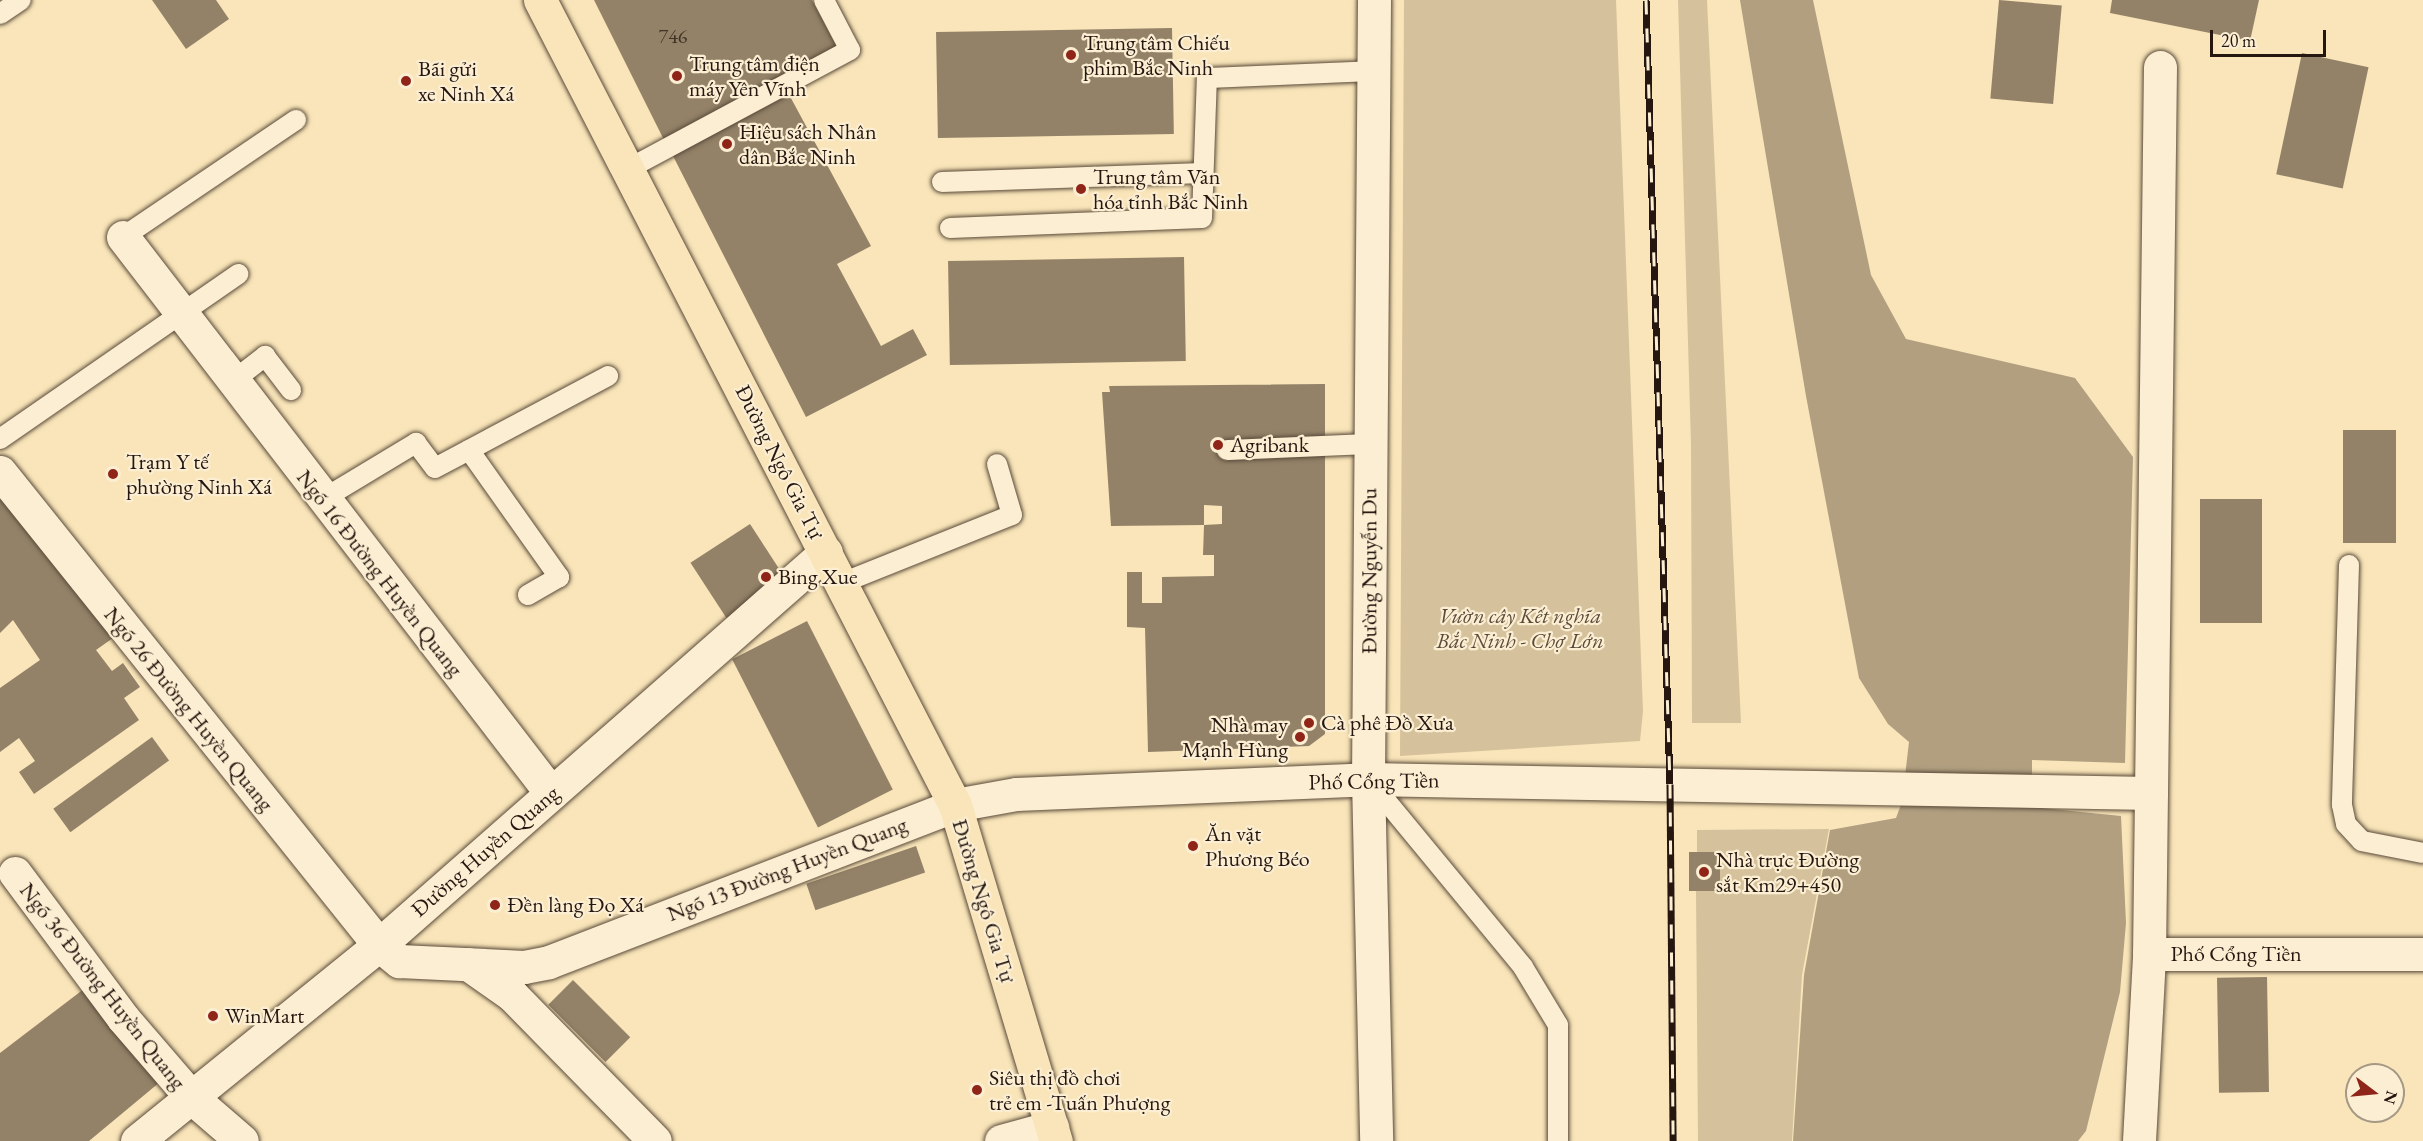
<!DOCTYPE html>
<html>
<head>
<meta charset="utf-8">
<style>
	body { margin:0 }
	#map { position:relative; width:2423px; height:1141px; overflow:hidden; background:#f9e5b9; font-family:"EB Garamond",serif }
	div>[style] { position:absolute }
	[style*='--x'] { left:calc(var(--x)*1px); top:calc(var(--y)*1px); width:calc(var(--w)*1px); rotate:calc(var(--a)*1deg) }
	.green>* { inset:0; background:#d5c29c }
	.water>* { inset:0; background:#b19f80 }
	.building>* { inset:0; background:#938268; transform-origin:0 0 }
	.roads { filter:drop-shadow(0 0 2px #5a4a3a) drop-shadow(0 0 2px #5a4a3a) }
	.service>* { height:20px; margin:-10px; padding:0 10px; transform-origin:10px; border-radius:10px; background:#fbeed2 }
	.minor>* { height:33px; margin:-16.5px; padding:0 16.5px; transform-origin:16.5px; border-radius:16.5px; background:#fbeed2 }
	.tertiary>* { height:33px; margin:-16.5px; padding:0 16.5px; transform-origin:16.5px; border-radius:16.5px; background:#fbeed2 }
	.secondary>* { height:33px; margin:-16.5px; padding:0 16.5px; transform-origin:16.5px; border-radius:16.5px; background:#fbeed2 }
	.primary>* { height:33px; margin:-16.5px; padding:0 16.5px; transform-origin:16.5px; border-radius:16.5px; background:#f9e5b9 }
	.rail>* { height:7px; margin-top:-3.5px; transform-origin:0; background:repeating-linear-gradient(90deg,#fbeed2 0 14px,#251710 0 28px); box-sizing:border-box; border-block:2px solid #251710 }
	.dots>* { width:16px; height:16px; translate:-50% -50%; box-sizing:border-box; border:3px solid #fbeed2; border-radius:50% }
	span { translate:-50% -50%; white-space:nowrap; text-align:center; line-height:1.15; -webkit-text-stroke:4.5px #fbeed2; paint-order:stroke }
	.number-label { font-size:20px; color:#403226 }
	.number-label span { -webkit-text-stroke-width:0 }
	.poi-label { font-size:22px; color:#251710 }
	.left { translate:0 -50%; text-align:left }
	.right { translate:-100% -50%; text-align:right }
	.street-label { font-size:22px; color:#251710 }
	.park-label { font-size:22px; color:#5a4a3a; font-style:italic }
	.north { position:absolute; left:2345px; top:1063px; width:60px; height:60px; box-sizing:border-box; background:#fbeed2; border:2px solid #a59884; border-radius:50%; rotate:106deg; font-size:16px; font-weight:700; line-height:24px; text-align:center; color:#251710 }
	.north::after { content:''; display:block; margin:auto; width:21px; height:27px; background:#8f2418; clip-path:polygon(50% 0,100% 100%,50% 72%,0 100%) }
	.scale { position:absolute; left:2210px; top:30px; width:116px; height:27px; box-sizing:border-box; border:3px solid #251710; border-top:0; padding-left:8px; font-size:18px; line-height:21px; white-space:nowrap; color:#251710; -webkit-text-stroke:4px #fbeed2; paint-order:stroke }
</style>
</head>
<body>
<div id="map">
	<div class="green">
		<div style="clip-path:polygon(1404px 0,1616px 0,1643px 711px,1640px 741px,1400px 756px)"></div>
		<div style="clip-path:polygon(1678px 0,1707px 0,1741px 723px,1692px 723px,1691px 445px)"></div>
		<div style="clip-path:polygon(1829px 829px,1802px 975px,1792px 1141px,1698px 1141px,1696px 891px,1720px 891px,1720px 852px,1697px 852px,1697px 830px)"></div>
	</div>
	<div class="water">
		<div style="clip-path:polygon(1740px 0,1813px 0,1871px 275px,1906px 339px,2075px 378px,2133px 457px,2125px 763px,2032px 760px,2032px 807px,2121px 816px,2126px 923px,2120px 992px,2086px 1131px,2078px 1141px,1793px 1141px,1804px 975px,1830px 830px,1896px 818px,1902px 802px,1909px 742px,1888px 724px,1859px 678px,1806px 396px)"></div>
	</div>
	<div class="building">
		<div style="clip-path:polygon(152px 0,216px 0,229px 19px,186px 49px)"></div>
		<div style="clip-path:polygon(594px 0,812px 0,839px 51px,665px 142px)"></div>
		<div style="left:1999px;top:0;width:63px;height:99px;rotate:5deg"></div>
		<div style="clip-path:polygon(2112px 0,2259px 0,2250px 41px,2110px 13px)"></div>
		<div style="left:1172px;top:28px;width:106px;height:236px;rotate:89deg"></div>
		<div style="left:2302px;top:53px;width:68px;height:124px;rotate:12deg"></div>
		<div style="clip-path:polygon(786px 89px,871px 246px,837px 264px,881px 346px,913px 329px,927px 355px,806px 417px,671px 152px)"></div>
		<div style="left:1184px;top:257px;width:104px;height:236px;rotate:89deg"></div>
		<div style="clip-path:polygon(evenodd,1325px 384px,1325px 734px,1309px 746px,1148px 752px,1145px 628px,1127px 627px,1127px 572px,1142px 572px,1142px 603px,1162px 603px,1162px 577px,1214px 576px,1214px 555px,1203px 555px,1204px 525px,1111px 526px,1102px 392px,1110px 392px,1109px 386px,1325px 384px,1204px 505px,1222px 506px,1222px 524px,1204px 525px,1204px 505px)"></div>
		<div style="left:2396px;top:430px;width:113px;height:53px;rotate:90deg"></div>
		<div style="clip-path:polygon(0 482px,113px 638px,96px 650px,112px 671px,123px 663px,140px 687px,124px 698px,139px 720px,34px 794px,19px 772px,35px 761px,19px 738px,0 752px,0 688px,40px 660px,13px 620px,0 633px)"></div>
		<div style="left:2200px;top:499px;width:62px;height:124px"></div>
		<div style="left:750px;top:524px;width:66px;height:71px;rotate:57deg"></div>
		<div style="left:807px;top:621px;width:189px;height:84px;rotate:63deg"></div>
		<div style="left:152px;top:737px;width:29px;height:122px;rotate:54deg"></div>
		<div style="left:916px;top:846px;width:28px;height:116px;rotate:71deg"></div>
		<div style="left:1689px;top:852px;width:31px;height:39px"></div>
		<div style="left:2267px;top:977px;width:115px;height:50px;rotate:89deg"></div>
		<div style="left:573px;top:980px;width:81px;height:35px;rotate:45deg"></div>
		<div style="clip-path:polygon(93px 982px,166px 1077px,89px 1141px,0 1141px,0 1053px)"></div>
	</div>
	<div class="roads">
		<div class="service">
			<div style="--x:0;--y:14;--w:25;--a:-34"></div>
			<div style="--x:628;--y:169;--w:252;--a:-28.2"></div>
			<div style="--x:850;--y:50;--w:56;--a:-117.5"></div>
			<div style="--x:942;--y:182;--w:261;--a:-2"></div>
			<div style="--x:950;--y:228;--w:252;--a:-2.3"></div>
			<div style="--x:1202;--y:218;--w:140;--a:-88"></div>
			<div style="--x:1207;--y:78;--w:166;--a:-2.4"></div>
			<div style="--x:123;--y:237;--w:209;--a:-34.1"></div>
			<div style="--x:233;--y:381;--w:41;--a:-38"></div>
			<div style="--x:265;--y:356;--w:43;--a:52.6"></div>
			<div style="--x:0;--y:439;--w:290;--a:-34.7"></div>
			<div style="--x:469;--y:450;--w:156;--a:54.7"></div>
			<div style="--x:559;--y:577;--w:36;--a:150"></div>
			<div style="--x:1227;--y:450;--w:143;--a:-2.4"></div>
			<div style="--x:323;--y:499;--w:109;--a:-31.1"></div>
			<div style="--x:416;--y:443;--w:31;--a:53"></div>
			<div style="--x:435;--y:468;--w:196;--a:-28"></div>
			<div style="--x:2349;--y:565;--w:240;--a:91.7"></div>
			<div style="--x:2342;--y:805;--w:19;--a:78"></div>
			<div style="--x:2346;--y:824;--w:23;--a:47"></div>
			<div style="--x:2362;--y:841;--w:62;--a:11.1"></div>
			<div style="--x:842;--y:583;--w:183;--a:-21.8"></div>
			<div style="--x:1012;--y:515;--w:53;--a:-106.4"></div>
			<div style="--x:1369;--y:780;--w:242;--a:50.5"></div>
			<div style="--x:1523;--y:967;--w:68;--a:58.9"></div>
			<div style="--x:1558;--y:1025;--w:116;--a:90"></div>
		</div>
		<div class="minor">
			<div style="--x:123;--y:237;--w:702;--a:52.41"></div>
			<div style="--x:0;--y:472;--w:606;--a:51.3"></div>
			<div style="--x:379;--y:945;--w:26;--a:39"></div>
			<div style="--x:399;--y:961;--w:125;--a:2.7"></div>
			<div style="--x:524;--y:967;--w:25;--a:-11"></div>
			<div style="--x:549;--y:962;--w:435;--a:-21.1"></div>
			<div style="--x:955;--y:805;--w:62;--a:-10.2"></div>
			<div style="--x:1016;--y:794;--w:352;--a:-2.4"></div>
			<div style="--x:1368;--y:779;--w:783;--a:1.02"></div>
			<div style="--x:2151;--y:793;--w:161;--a:90.7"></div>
			<div style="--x:2149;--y:954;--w:274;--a:0"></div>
			<div style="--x:2151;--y:793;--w:726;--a:-89.29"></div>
			<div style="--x:15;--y:873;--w:181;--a:53.3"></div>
			<div style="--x:123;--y:1018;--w:104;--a:49.3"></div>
			<div style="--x:191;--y:1097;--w:67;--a:40.8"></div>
			<div style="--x:468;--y:964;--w:54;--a:35.2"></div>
			<div style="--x:512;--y:995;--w:204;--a:45.6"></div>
			<div style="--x:1001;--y:1141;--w:53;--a:-15.4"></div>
			<div style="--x:2139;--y:1141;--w:187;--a:-86.9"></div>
		</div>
		<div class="tertiary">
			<div style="--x:137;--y:1141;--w:311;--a:-39"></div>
			<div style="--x:379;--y:945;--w:595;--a:-41.32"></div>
		</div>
		<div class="secondary">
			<div style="--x:1374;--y:0;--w:779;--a:90.44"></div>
			<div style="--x:1368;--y:779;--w:362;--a:88.7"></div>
		</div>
		<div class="primary">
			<div style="--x:540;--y:0;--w:906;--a:62.73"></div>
			<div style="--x:955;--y:805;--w:351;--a:73.3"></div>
		</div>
	</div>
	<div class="rail">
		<div style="--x:1646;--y:0;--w:784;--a:88.25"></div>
		<div style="--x:1670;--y:784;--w:357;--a:89.5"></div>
	</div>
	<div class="dots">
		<div style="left:1071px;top:55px;background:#8f2418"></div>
		<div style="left:677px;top:76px;background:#8f2418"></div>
		<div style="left:406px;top:81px;background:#8f2418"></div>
		<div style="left:727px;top:144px;background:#8f2418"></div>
		<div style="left:1081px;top:189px;background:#8f2418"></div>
		<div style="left:1218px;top:445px;background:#8f2418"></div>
		<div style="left:113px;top:474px;background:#8f2418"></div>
		<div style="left:766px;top:577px;background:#8f2418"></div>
		<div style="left:1309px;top:723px;background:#8f2418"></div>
		<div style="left:1300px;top:737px;background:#8f2418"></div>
		<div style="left:1193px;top:846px;background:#8f2418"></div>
		<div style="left:1704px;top:872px;background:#8f2418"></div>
		<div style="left:495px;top:905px;background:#8f2418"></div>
		<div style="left:213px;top:1016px;background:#8f2418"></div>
		<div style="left:977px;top:1090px;background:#8f2418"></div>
	</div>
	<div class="number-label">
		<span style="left:673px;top:36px">746</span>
	</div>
	<div class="poi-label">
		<span class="left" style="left:1083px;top:55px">Trung tâm Chiếu<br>phim Bắc Ninh</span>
		<span class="left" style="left:689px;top:76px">Trung tâm điện<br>máy Yên Vĩnh</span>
		<span class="left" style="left:418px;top:81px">Bãi gửi<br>xe Ninh Xá</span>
		<span class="left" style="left:739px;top:144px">Hiệu sách Nhân<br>dân Bắc Ninh</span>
		<span class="left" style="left:1093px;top:189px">Trung tâm Văn<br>hóa tỉnh Bắc Ninh</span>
		<span class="left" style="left:1230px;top:445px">Agribank</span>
		<span class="left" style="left:126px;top:474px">Trạm Y tế<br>phường Ninh Xá</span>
		<span class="left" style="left:778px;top:577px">Bing Xue</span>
		<span class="left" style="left:1321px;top:723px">Cà phê Đồ Xưa</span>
		<span class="right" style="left:1288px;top:737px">Nhà may<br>Mạnh Hùng</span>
		<span class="left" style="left:1205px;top:846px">Ăn vặt<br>Phương Béo</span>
		<span class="left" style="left:1716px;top:872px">Nhà trực Đường<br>sắt Km29+450</span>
		<span class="left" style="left:507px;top:905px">Đền làng Đọ Xá</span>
		<span class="left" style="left:225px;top:1016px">WinMart</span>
		<span class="left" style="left:989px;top:1090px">Siêu thị đồ chơi<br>trẻ em -Tuấn Phượng</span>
	</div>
	<div class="street-label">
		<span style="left:780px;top:462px;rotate:63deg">Đường Ngô Gia Tự</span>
		<span style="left:1369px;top:571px;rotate:-90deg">Đường Nguyễn Du</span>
		<span style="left:380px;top:573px;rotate:52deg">Ngõ 16 Đường Huyền Quang</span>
		<span style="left:189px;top:709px;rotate:51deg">Ngõ 26 Đường Huyền Quang</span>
		<span style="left:1374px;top:781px;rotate:-1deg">Phố Cổng Tiền</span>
		<span style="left:485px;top:851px;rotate:-41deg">Đường Huyền Quang</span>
		<span style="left:787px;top:869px;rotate:-21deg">Ngõ 13 Đường Huyền Quang</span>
		<span style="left:984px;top:901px;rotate:73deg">Đường Ngô Gia Tự</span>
		<span style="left:2236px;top:954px">Phố Cổng Tiền</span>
		<span style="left:103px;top:986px;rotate:52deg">Ngõ 36 Đường Huyền Quang</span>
	</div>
	<div class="park-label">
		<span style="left:1520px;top:628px">Vườn cây Kết nghĩa<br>Bắc Ninh - Chợ Lớn</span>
	</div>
	<div class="north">N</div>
	<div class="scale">20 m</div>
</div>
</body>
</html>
